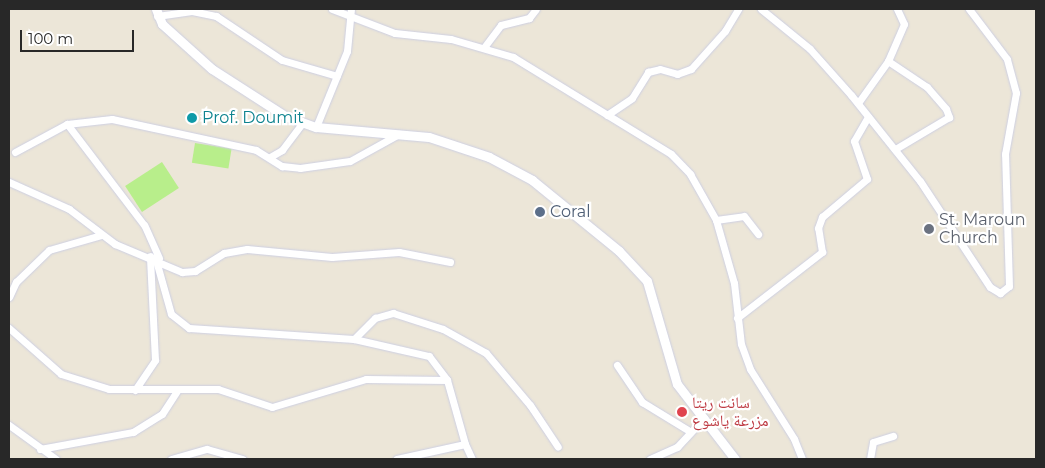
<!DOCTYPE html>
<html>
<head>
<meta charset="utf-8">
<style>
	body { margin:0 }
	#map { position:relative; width:1045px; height:468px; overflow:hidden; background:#ece6d8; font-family:Montserrat,"Noto Naskh Arabic",sans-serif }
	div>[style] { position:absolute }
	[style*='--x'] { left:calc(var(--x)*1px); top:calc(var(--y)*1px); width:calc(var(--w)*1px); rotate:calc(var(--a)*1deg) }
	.pitch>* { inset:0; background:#b8ee8b; transform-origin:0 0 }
	.roads { filter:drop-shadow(0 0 1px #cdcfe2) drop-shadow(0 0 1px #cdcfe2) }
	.minor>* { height:7px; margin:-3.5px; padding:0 3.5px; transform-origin:3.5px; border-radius:3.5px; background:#fff }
	.tertiary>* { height:9px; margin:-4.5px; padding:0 4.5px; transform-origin:4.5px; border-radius:4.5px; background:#fff }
	.dots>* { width:14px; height:14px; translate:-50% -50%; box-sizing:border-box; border:2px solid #fff; border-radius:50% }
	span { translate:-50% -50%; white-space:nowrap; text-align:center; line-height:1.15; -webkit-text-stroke:4.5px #fff; paint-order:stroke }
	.culture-label { font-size:16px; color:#0d838f }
	.left { translate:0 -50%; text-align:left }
	.service-label { font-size:16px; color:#4e5e75 }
	.worship-label { font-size:16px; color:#5b616d }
	.health-label { font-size:16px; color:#be3a42 }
	.frame { position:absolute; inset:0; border:10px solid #282828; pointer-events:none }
	.scale { position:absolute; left:20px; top:30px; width:114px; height:22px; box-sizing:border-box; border:2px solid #282828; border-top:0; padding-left:6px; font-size:15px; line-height:18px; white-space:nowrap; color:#282828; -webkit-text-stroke:4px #fff; paint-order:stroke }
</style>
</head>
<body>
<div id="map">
	<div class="pitch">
		<div style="left:195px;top:143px;width:37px;height:20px;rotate:9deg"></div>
		<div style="left:162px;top:162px;width:31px;height:44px;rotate:57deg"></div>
	</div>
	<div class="roads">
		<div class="minor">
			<div style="--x:332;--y:9;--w:67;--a:20.9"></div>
			<div style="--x:395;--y:33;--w:56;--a:6.1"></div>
			<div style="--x:451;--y:39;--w:65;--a:16.2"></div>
			<div style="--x:513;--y:57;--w:185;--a:31.5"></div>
			<div style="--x:671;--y:154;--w:28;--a:46"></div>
			<div style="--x:690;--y:174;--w:53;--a:60.5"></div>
			<div style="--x:716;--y:220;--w:66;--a:74.1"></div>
			<div style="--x:734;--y:283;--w:61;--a:83.5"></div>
			<div style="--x:741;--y:344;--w:27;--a:70"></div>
			<div style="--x:750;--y:369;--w:83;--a:57.8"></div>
			<div style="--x:794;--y:439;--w:22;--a:68"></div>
			<div style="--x:761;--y:9;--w:63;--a:39.2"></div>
			<div style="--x:810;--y:49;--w:62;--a:48.3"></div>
			<div style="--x:851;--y:95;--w:110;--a:51.3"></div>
			<div style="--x:920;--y:181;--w:127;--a:56.6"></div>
			<div style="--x:990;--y:287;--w:12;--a:31"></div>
			<div style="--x:1000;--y:293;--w:11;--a:-38"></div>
			<div style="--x:1009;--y:286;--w:132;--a:-91.7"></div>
			<div style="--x:1005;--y:154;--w:62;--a:-79.8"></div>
			<div style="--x:1016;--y:93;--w:35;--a:-105"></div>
			<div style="--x:1007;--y:59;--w:63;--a:-127.2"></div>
			<div style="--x:157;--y:16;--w:35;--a:-8"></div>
			<div style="--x:192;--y:11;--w:25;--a:12"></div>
			<div style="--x:216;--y:16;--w:79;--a:33.7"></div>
			<div style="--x:282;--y:60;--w:57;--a:16.2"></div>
			<div style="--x:485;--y:46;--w:26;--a:-53"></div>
			<div style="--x:501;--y:25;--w:29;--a:-14"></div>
			<div style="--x:529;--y:18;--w:11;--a:-52"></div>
			<div style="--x:888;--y:61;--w:40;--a:-66.6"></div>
			<div style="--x:904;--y:24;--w:17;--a:-115"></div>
			<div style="--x:858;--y:103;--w:52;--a:-54.5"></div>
			<div style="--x:888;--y:61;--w:47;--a:33.7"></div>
			<div style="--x:927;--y:87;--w:29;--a:49"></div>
			<div style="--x:946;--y:109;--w:9;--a:69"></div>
			<div style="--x:949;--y:117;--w:63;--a:149.3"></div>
			<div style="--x:607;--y:115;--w:30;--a:-34"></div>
			<div style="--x:632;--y:98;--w:31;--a:-58"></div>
			<div style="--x:648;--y:72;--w:12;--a:-14"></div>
			<div style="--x:660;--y:69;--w:18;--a:16"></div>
			<div style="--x:677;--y:74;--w:15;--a:-20"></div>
			<div style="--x:691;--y:69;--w:51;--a:-48.2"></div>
			<div style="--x:725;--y:31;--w:26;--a:-59"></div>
			<div style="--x:316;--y:127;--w:82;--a:-67.8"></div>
			<div style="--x:347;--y:51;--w:42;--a:-84.6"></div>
			<div style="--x:15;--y:152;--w:59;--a:-28.3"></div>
			<div style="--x:270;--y:157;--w:14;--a:-30"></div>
			<div style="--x:282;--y:150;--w:34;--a:-53"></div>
			<div style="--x:9;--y:182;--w:66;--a:24.2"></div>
			<div style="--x:69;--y:209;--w:58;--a:37.3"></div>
			<div style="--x:115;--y:244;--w:73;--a:22.7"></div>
			<div style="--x:182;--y:272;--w:13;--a:-4"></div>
			<div style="--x:195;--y:271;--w:34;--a:-32"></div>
			<div style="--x:224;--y:253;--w:23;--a:-10"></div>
			<div style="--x:247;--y:249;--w:85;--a:5.4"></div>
			<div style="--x:332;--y:257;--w:67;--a:-4.3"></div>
			<div style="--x:399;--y:252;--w:52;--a:11.1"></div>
			<div style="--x:716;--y:220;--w:28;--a:-8"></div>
			<div style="--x:744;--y:216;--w:23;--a:52"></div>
			<div style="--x:155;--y:257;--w:59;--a:74.3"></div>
			<div style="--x:171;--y:314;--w:23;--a:38"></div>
			<div style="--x:189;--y:328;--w:165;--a:3.8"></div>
			<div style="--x:354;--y:339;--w:77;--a:12.8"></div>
			<div style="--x:429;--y:356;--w:30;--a:53"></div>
			<div style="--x:447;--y:380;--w:66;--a:74.3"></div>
			<div style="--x:465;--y:444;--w:70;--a:167.6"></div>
			<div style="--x:159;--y:258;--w:36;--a:-114"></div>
			<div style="--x:144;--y:225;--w:127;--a:-127.3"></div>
			<div style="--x:67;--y:124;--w:45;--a:-6.3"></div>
			<div style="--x:112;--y:119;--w:147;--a:12.1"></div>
			<div style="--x:256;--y:150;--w:31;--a:32"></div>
			<div style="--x:282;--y:166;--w:18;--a:6"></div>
			<div style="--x:300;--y:168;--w:50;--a:-8"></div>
			<div style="--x:350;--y:161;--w:56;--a:-28.9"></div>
			<div style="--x:9;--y:297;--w:17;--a:-65"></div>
			<div style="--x:16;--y:282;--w:46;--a:-44.1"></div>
			<div style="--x:49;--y:250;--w:54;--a:-16.1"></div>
			<div style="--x:737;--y:318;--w:108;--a:-37.8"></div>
			<div style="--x:822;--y:252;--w:24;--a:-99"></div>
			<div style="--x:818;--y:228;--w:12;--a:-70"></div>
			<div style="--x:822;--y:217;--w:59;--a:-40.2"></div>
			<div style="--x:867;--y:179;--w:40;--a:-108.9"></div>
			<div style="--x:854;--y:141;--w:28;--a:-60"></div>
			<div style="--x:9;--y:328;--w:69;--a:41.5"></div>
			<div style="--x:61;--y:374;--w:50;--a:17.4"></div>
			<div style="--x:109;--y:389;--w:109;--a:0"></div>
			<div style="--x:218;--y:389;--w:57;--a:18.4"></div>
			<div style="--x:272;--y:407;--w:98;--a:-16.6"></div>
			<div style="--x:366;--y:379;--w:81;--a:0.7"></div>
			<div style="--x:354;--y:339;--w:30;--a:-45"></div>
			<div style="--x:375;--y:318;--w:19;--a:-16"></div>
			<div style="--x:393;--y:313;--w:52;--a:17.7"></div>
			<div style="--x:443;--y:329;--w:49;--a:29.2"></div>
			<div style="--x:486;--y:353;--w:68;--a:49.8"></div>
			<div style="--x:530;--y:405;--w:50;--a:56.3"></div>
			<div style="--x:617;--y:365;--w:45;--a:56"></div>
			<div style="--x:642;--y:402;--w:57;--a:31.5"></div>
			<div style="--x:135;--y:390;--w:36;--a:-56"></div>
			<div style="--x:155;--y:360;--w:104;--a:-92.8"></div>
			<div style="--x:9;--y:425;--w:58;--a:35.9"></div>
			<div style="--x:465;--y:444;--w:17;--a:65"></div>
			<div style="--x:40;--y:449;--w:95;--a:-10.4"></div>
			<div style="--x:133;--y:432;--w:34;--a:-32"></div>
			<div style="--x:162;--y:414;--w:27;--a:-57"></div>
			<div style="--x:171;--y:459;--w:37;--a:-16"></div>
			<div style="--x:207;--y:449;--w:37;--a:16"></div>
			<div style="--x:650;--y:459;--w:30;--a:-24"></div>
			<div style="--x:677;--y:447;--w:40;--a:-47"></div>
			<div style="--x:870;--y:459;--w:17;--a:-80"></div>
			<div style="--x:873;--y:442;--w:21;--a:-17"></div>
		</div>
		<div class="tertiary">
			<div style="--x:156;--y:9;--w:16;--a:68"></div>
			<div style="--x:162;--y:24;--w:67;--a:42"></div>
			<div style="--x:212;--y:69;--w:87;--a:32.8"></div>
			<div style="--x:285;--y:116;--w:33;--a:20"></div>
			<div style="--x:316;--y:127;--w:113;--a:5.1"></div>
			<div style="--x:429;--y:137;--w:63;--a:18.4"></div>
			<div style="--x:489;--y:157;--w:49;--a:28.1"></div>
			<div style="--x:532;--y:180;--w:112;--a:39.2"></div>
			<div style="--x:619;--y:251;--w:41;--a:47"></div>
			<div style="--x:647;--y:281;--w:107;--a:73.8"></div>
			<div style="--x:677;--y:384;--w:95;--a:52.3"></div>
		</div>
	</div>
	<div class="dots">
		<div style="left:192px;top:118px;background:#0f9aa8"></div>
		<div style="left:540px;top:212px;background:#5c6f8a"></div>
		<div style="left:929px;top:229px;background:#6b7280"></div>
		<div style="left:682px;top:412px;background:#e0444e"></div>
	</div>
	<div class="culture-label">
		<span class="left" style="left:202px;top:118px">Prof. Doumit</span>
	</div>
	<div class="service-label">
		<span class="left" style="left:550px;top:212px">Coral</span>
	</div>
	<div class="worship-label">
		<span class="left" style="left:939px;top:229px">St. Maroun<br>Church</span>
	</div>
	<div class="health-label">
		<span class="left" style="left:692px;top:412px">سانت ريتا<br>مزرعة ياشوع</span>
	</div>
	<div class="frame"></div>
	<div class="scale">100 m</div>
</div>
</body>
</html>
